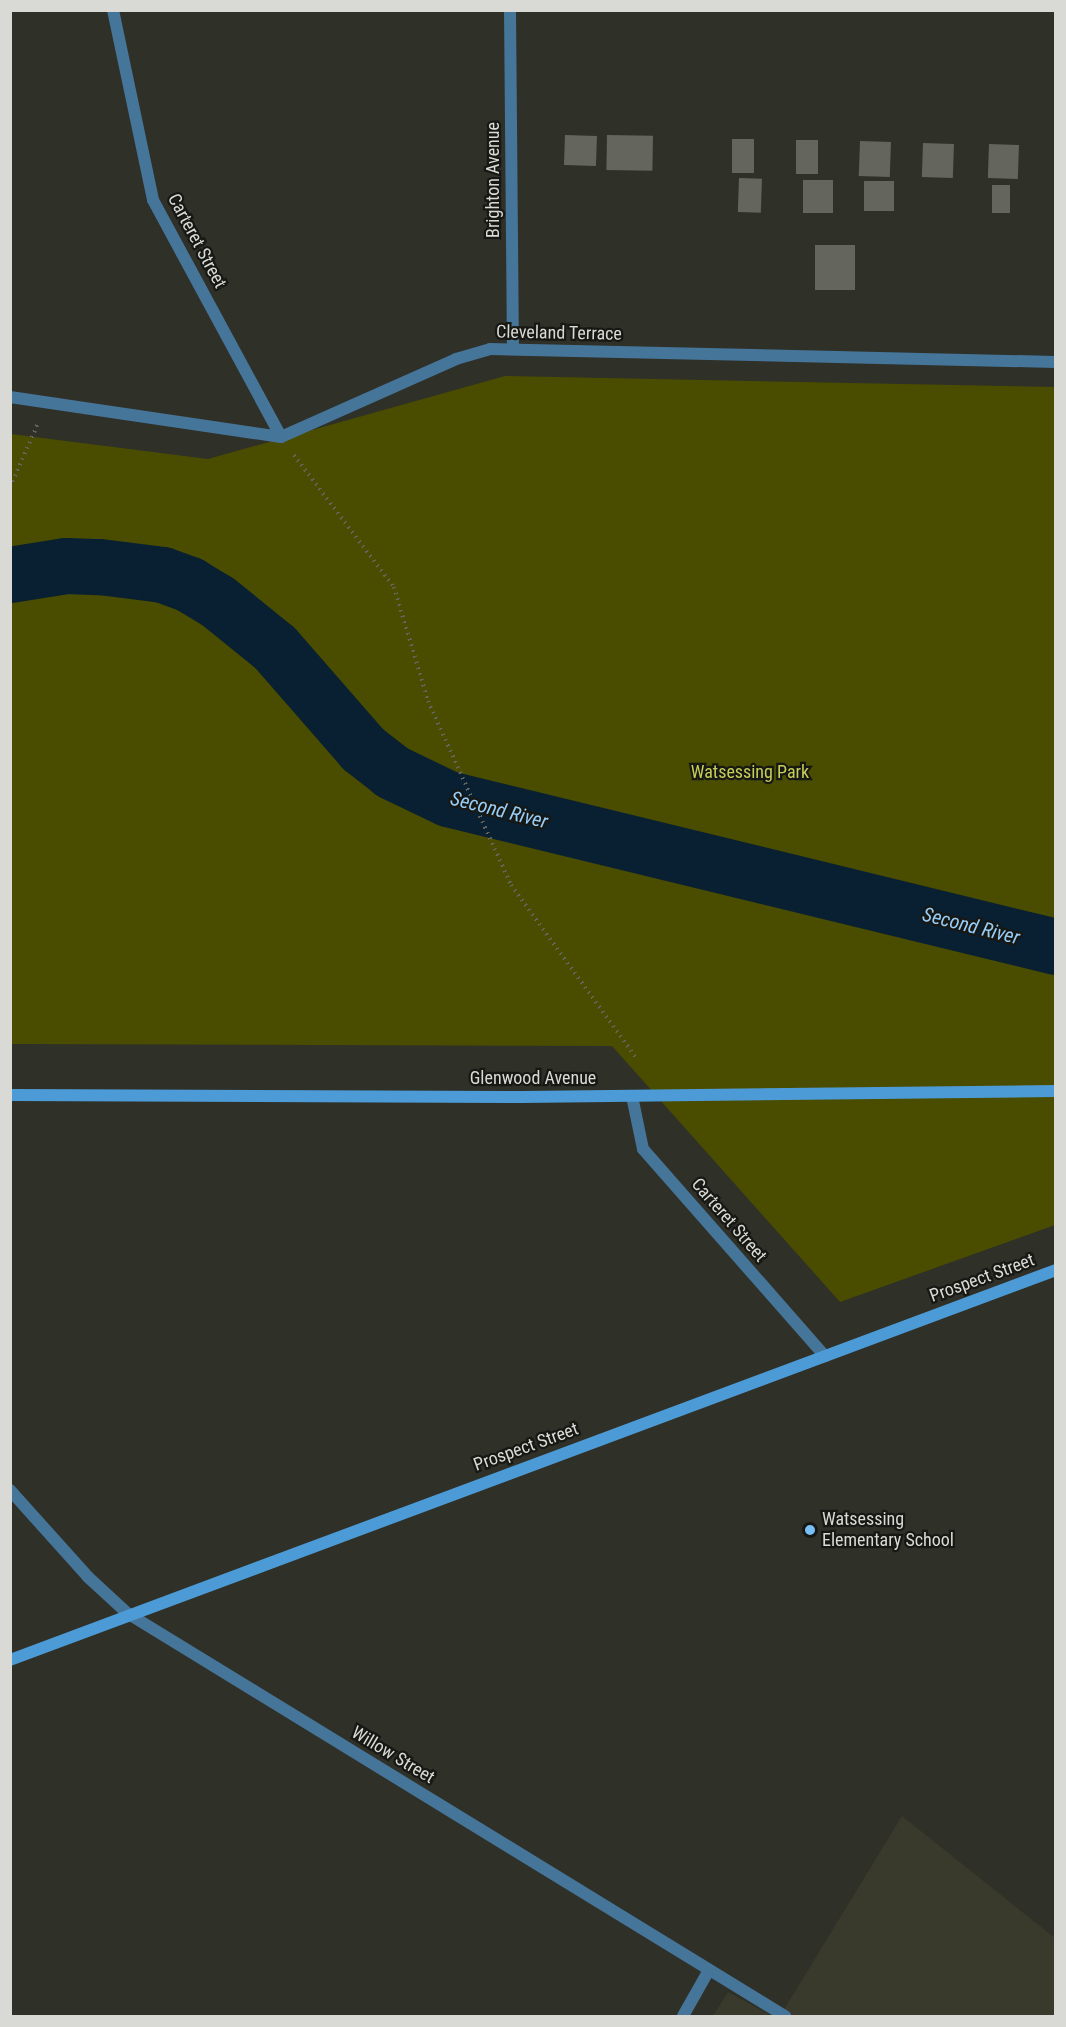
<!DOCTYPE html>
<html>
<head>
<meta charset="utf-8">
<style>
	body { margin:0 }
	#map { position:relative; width:1066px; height:2027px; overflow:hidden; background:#2f3028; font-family:"Roboto Condensed",sans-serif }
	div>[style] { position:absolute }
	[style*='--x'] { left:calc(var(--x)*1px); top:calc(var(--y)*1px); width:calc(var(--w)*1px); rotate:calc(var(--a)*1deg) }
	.built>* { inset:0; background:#393a2c }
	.green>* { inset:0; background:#4a4c00 }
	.river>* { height:56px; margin:-28px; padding:0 28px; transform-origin:28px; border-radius:28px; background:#082031 }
	.building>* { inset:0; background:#64655d; transform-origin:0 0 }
	.path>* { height:4px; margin-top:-2px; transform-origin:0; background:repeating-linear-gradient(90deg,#64655e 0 1.5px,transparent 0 6px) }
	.lane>* { height:12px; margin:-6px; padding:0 6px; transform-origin:6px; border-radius:6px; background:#46759a }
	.street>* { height:12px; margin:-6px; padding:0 6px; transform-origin:6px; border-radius:6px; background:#46759a }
	.secondary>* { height:12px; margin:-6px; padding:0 6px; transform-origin:6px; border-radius:6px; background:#4d9bd6 }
	.dots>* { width:16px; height:16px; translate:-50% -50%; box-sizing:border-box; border:3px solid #171814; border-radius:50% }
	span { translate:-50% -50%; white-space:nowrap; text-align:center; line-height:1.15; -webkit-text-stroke:4.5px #171814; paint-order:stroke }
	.street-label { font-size:18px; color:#d9dad5 }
	.park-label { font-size:18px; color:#c7ce57 }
	.poi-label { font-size:18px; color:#d9dad5 }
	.left { translate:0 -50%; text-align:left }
	.water-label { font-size:20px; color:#96cefa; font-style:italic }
	.frame { position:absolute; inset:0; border:12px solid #d9dad5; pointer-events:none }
</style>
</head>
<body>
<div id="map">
	<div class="built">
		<div style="clip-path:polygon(902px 1816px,1055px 1938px,1055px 2016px,780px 2016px)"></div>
		<div style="clip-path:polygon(728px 1992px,772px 2016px,713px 2016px)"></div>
	</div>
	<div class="green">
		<div style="clip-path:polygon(505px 376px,1055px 387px,1055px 1225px,840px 1302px,612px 1046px,11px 1044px,11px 576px,51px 557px,11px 567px,11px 434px,208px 459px)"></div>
	</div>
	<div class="river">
		<div style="--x:10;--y:575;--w:57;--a:-9.1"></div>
		<div style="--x:66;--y:566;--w:34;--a:2"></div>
		<div style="--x:100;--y:567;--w:64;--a:7.2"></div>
		<div style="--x:163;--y:575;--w:29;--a:20"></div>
		<div style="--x:190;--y:585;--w:31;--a:31"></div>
		<div style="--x:217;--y:601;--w:75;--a:39"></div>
		<div style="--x:275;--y:648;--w:134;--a:48.9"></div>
		<div style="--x:363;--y:749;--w:37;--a:38"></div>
		<div style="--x:392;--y:772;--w:62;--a:25.7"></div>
		<div style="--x:448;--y:799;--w:626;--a:13.68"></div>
	</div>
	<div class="building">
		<div style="left:565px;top:135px;width:32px;height:30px;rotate:2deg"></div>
		<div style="left:607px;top:135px;width:46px;height:35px;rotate:1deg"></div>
		<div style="left:732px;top:139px;width:22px;height:34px"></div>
		<div style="left:796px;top:140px;width:22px;height:34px"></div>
		<div style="left:860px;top:141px;width:31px;height:35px;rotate:2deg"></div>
		<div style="left:923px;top:143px;width:31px;height:34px;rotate:2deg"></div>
		<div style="left:989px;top:144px;width:30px;height:34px;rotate:2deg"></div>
		<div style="left:739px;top:178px;width:23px;height:34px;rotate:2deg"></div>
		<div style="left:803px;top:180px;width:30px;height:33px"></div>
		<div style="left:864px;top:181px;width:30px;height:30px"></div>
		<div style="left:992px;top:185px;width:18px;height:28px"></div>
		<div style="left:815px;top:245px;width:40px;height:45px"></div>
	</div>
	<div class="path">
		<div style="--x:294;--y:455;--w:166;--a:52.9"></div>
		<div style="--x:394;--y:587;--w:119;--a:73.4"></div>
		<div style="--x:428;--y:701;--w:202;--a:65.7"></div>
		<div style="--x:511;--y:885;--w:215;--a:54.1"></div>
		<div style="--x:10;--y:487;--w:72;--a:-66.3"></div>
	</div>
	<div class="lane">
		<div style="--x:632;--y:1096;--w:54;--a:78.3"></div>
		<div style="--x:643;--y:1149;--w:276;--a:48.7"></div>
		<div style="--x:683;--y:2016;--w:53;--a:-60.5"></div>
	</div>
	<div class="street">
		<div style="--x:113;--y:10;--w:194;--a:78.1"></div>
		<div style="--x:153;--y:200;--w:269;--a:61.6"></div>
		<div style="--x:510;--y:10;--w:339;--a:89.5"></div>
		<div style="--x:10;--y:397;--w:274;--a:8.4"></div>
		<div style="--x:281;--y:437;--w:192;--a:-24"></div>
		<div style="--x:456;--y:359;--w:35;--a:-16"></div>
		<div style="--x:490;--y:349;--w:566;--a:1.32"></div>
		<div style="--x:10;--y:1490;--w:117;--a:48.1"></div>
		<div style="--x:88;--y:1577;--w:53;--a:42.7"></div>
		<div style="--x:127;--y:1613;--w:772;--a:31.49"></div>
	</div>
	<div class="secondary">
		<div style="--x:10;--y:1095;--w:511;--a:0.22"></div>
		<div style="--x:521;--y:1097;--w:535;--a:-0.64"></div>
		<div style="--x:10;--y:1660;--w:1116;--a:-20.45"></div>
	</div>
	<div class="dots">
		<div style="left:810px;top:1530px;background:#78bff7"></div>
	</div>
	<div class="street-label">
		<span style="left:493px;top:180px;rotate:-90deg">Brighton Avenue</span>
		<span style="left:197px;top:241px;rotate:62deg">Carteret Street</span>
		<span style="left:559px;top:333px;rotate:1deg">Cleveland Terrace</span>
		<span style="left:533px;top:1078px">Glenwood Avenue</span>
		<span style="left:729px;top:1220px;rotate:49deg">Carteret Street</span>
		<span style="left:982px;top:1278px;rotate:-20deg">Prospect Street</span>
		<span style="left:526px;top:1447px;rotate:-20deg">Prospect Street</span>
		<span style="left:393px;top:1755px;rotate:31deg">Willow Street</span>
	</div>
	<div class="park-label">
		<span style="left:750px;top:772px">Watsessing Park</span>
	</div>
	<div class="poi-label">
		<span class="left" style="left:822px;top:1530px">Watsessing<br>Elementary School</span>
	</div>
	<div class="water-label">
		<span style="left:499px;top:810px;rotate:14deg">Second River</span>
		<span style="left:971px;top:926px;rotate:14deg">Second River</span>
	</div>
	<div class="frame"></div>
</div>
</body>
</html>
